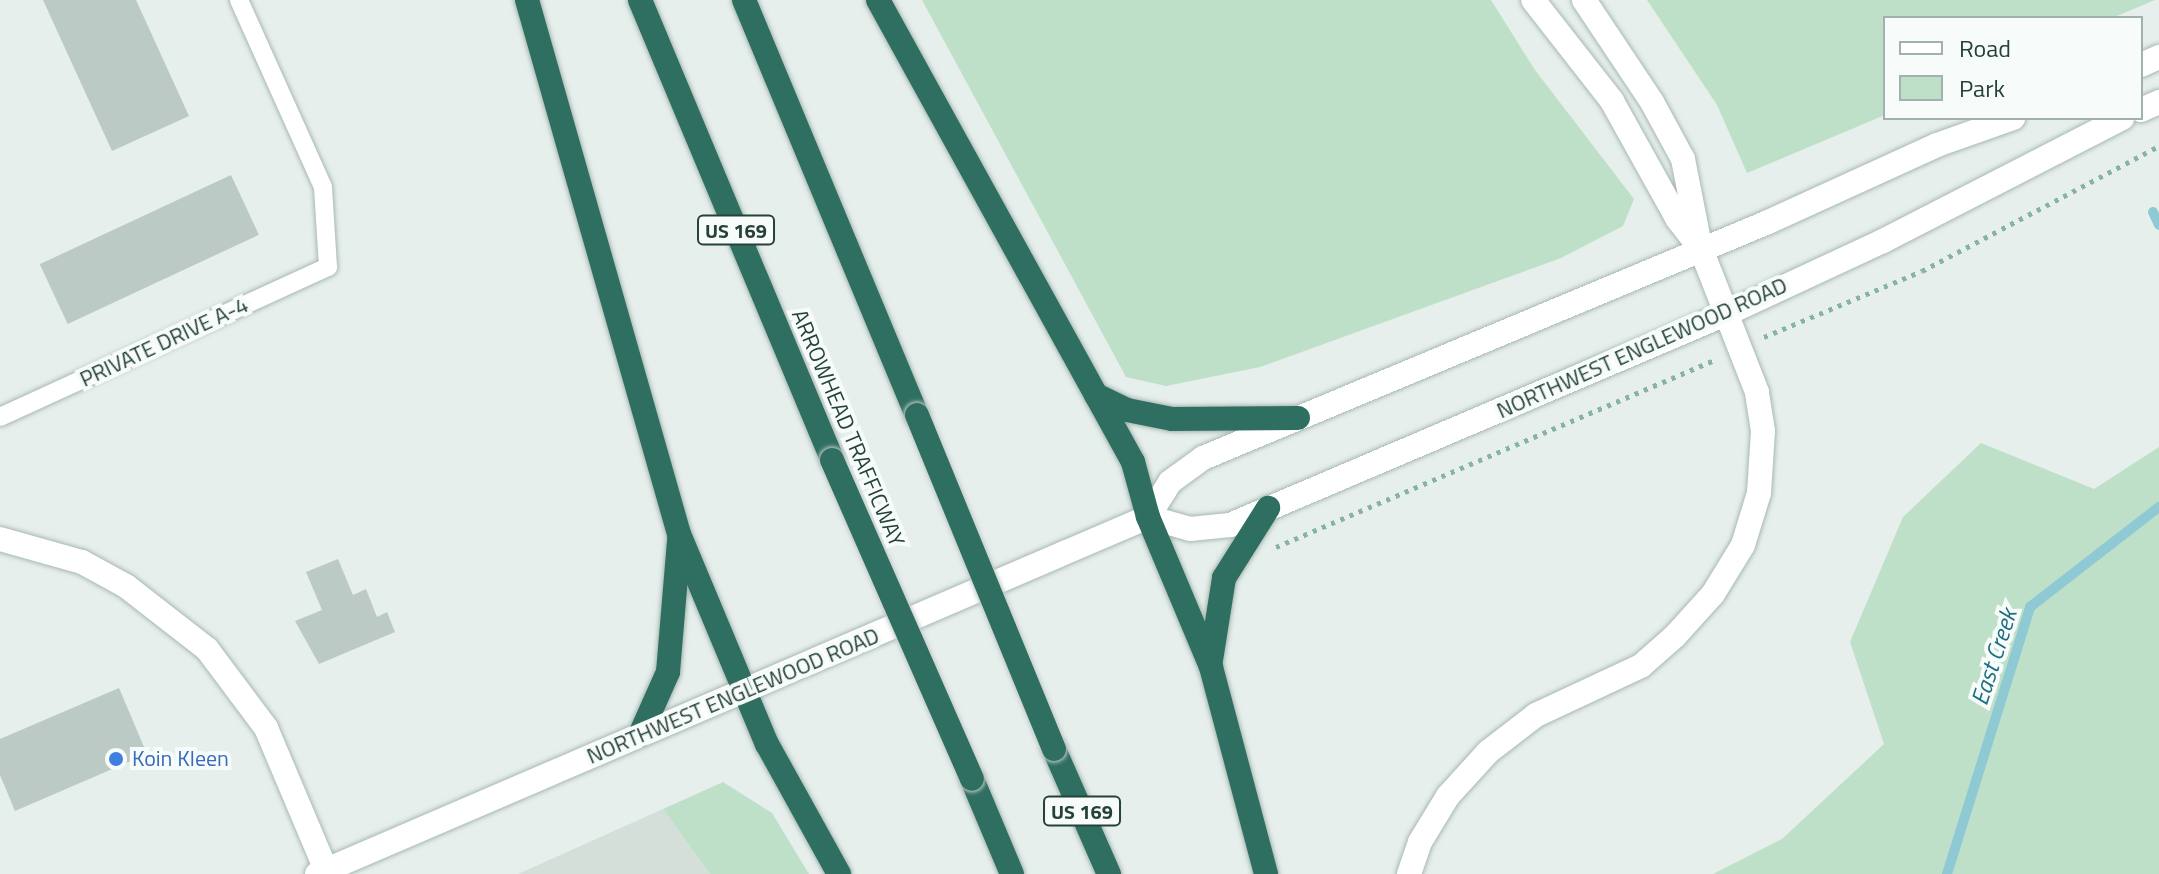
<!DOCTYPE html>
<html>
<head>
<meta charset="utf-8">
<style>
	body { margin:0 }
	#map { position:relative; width:2159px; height:874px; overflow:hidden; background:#e6efeb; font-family:"Titillium Web",sans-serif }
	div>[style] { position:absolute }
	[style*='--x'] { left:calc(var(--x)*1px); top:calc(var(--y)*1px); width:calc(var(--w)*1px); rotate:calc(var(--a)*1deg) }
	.built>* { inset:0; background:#d4dfda }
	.green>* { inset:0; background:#bfe0c8 }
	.stream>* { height:10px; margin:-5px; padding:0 5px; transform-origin:5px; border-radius:5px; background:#8ec9d4 }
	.building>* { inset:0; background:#bbcac4; transform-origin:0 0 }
	.path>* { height:5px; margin-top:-2.5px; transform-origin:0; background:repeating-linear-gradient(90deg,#86b3a5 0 4px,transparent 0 10px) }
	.roads { filter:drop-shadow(0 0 2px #a8b8b2) drop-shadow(0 0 2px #a8b8b2) }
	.lane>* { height:18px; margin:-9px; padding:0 9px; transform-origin:9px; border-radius:9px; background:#fff }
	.street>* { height:24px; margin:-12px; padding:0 12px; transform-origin:12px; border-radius:12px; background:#fff }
	.secondary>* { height:24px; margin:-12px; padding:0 12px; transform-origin:12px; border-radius:12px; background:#fff }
	.highway>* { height:24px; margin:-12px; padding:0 12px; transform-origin:12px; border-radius:12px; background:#2f6f62 }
	.bridges { filter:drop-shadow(0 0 2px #c2cac8) drop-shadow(0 0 2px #c2cac8) }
	.highway-bridge>* { height:24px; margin:-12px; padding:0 12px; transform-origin:12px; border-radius:12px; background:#2f6f62 }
	.dots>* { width:22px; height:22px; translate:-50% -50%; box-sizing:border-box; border:4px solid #f7fbf9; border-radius:50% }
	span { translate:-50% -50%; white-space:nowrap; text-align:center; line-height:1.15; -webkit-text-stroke:8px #f7fbf9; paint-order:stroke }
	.shield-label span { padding:2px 6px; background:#f7fbf9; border:2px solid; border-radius:6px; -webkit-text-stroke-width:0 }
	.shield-label { font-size:20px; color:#24423a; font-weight:700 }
	.street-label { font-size:22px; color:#24423a }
	.shop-label { font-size:22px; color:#366cbe }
	.left { translate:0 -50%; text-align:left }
	.water-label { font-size:24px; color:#1c6f80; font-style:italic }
	.legend { position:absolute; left:1883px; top:16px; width:260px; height:104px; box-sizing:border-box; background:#f7fbf9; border:2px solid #a3b1ad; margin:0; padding:10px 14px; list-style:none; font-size:24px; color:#24423a }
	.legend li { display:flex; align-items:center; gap:16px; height:40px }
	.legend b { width:40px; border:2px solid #a3b1ad }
</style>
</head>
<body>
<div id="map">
	<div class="built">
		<div style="clip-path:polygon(663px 809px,710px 874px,518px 874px)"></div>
	</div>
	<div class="green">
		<div style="clip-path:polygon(922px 0,1491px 0,1535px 70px,1634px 199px,1623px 226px,1561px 258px,1260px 367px,1166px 386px,1126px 377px)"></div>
		<div style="clip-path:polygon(1647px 0,2155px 0,2112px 18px,1885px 18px,1885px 115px,1747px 173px,1717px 105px)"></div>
		<div style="clip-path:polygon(1981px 443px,2094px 489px,2159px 447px,2159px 874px,1713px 874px,1782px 839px,1884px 744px,1850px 642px,1903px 517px)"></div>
		<div style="clip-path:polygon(723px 782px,772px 813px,809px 874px,710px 874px,663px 809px)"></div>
	</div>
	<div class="stream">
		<div style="--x:2153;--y:212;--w:14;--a:65"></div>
		<div style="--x:1947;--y:874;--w:280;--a:-72.7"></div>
		<div style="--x:2030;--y:607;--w:163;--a:-37.8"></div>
	</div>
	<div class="building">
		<div style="clip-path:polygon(43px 0,136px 0,189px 116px,112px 151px)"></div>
		<div style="left:231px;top:175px;width:66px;height:211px;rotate:65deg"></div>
		<div style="clip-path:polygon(338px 559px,353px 595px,366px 589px,377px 617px,387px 612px,395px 632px,319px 664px,295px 621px,322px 610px,306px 572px)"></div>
		<div style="clip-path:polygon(119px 688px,147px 754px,15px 811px,0 775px,0 739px)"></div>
	</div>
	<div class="path">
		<div style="--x:1764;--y:337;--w:171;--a:-22.7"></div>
		<div style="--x:1922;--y:271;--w:268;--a:-27.8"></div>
		<div style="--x:1276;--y:547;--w:477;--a:-23.1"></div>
	</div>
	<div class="roads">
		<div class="lane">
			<div style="--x:0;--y:417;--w:361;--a:-24.6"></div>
			<div style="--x:328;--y:267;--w:80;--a:-93.6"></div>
			<div style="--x:323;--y:187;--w:205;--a:-114.2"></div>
		</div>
		<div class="street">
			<div style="--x:1584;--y:0;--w:123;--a:56.3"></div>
			<div style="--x:1652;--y:102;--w:65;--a:61.5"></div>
			<div style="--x:1683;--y:159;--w:89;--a:78.9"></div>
			<div style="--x:0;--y:539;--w:85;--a:15.7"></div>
			<div style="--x:82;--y:562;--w:50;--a:28.6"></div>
			<div style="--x:126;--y:586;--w:103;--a:37.9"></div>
			<div style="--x:207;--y:649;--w:99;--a:53.2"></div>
			<div style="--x:266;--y:728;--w:154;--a:67.1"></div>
			<div style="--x:1409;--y:874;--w:34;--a:-71"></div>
			<div style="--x:1420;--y:842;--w:54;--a:-58.7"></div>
			<div style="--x:1448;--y:796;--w:59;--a:-47.7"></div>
			<div style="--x:1488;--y:752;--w:61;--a:-37.6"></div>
			<div style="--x:1536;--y:715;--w:116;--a:-25"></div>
			<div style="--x:1641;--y:666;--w:45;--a:-41.4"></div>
			<div style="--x:1675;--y:636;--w:57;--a:-47.9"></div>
			<div style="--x:1713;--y:594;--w:57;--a:-58.5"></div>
			<div style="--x:1743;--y:545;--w:54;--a:-72.9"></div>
			<div style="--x:1759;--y:493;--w:62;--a:-86.3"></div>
			<div style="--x:1763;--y:431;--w:39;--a:-99"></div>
			<div style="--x:1757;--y:392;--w:154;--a:-111.4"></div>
			<div style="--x:1701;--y:249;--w:39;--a:-128"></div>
			<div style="--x:1677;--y:218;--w:134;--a:-119.1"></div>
			<div style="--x:1612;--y:101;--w:128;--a:-128"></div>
		</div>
		<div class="secondary">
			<div style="--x:2141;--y:65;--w:20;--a:-24"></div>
			<div style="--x:2141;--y:110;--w:20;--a:-24"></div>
			<div style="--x:1148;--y:517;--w:44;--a:15.9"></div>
			<div style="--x:1190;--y:529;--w:40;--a:-5.7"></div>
			<div style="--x:1230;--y:525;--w:541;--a:-23.06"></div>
			<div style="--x:1728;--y:313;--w:171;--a:-24.9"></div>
			<div style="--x:1883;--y:241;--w:269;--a:-27.2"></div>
			<div style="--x:317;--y:874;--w:904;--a:-23.25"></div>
			<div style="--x:1148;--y:517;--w:41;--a:-57.8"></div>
			<div style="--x:1170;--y:482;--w:41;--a:-36"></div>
			<div style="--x:1203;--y:458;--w:610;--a:-22.66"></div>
			<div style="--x:1766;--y:223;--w:188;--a:-24.5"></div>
			<div style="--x:1937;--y:145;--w:81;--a:-19.6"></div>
		</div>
		<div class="highway">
			<div style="--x:527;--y:0;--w:555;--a:74.11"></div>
			<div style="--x:679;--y:534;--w:228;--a:67.3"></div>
			<div style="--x:767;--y:744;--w:149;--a:61"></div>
			<div style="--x:640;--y:0;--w:498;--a:67.3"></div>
			<div style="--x:744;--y:0;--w:450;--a:67.4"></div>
			<div style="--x:878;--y:0;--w:528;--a:61.1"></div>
			<div style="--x:1133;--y:462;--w:57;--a:74.7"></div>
			<div style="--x:1148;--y:517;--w:163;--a:67.2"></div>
			<div style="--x:1211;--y:667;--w:214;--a:75.1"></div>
			<div style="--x:1096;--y:395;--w:34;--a:26"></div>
			<div style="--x:1127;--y:410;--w:46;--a:11.3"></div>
			<div style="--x:1172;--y:419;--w:126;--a:-0.5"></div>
			<div style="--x:1211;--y:660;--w:83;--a:-81"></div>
			<div style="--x:1224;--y:578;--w:83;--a:-57.8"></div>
			<div style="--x:640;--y:735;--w:69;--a:-66"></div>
			<div style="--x:668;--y:672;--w:132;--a:-85.2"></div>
			<div style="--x:1054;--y:749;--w:137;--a:66.3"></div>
			<div style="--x:972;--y:779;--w:103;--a:67.2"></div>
		</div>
	</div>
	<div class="bridges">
		<div class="highway-bridge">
			<div style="--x:917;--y:415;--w:361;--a:67.7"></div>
			<div style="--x:832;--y:460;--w:348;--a:66.3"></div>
		</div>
	</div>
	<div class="dots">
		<div style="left:116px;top:759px;background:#3f7fe0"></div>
	</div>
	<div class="shield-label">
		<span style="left:736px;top:230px">US 169</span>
		<span style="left:1082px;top:811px">US 169</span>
	</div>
	<div class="street-label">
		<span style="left:164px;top:342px;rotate:-25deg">PRIVATE DRIVE A-4</span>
		<span style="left:1642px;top:348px;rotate:-24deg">NORTHWEST ENGLEWOOD ROAD</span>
		<span style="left:848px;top:428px;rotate:67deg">ARROWHEAD TRAFFICWAY</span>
		<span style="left:733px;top:696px;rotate:-23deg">NORTHWEST ENGLEWOOD ROAD</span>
	</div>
	<div class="shop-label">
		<span class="left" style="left:132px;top:759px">Koin Kleen</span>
	</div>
	<div class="water-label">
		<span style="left:1994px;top:657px;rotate:-72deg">East Creek</span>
	</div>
	<ul class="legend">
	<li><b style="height:10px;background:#fff"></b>Road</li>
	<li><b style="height:22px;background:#bfe0c8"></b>Park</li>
	</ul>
</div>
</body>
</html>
